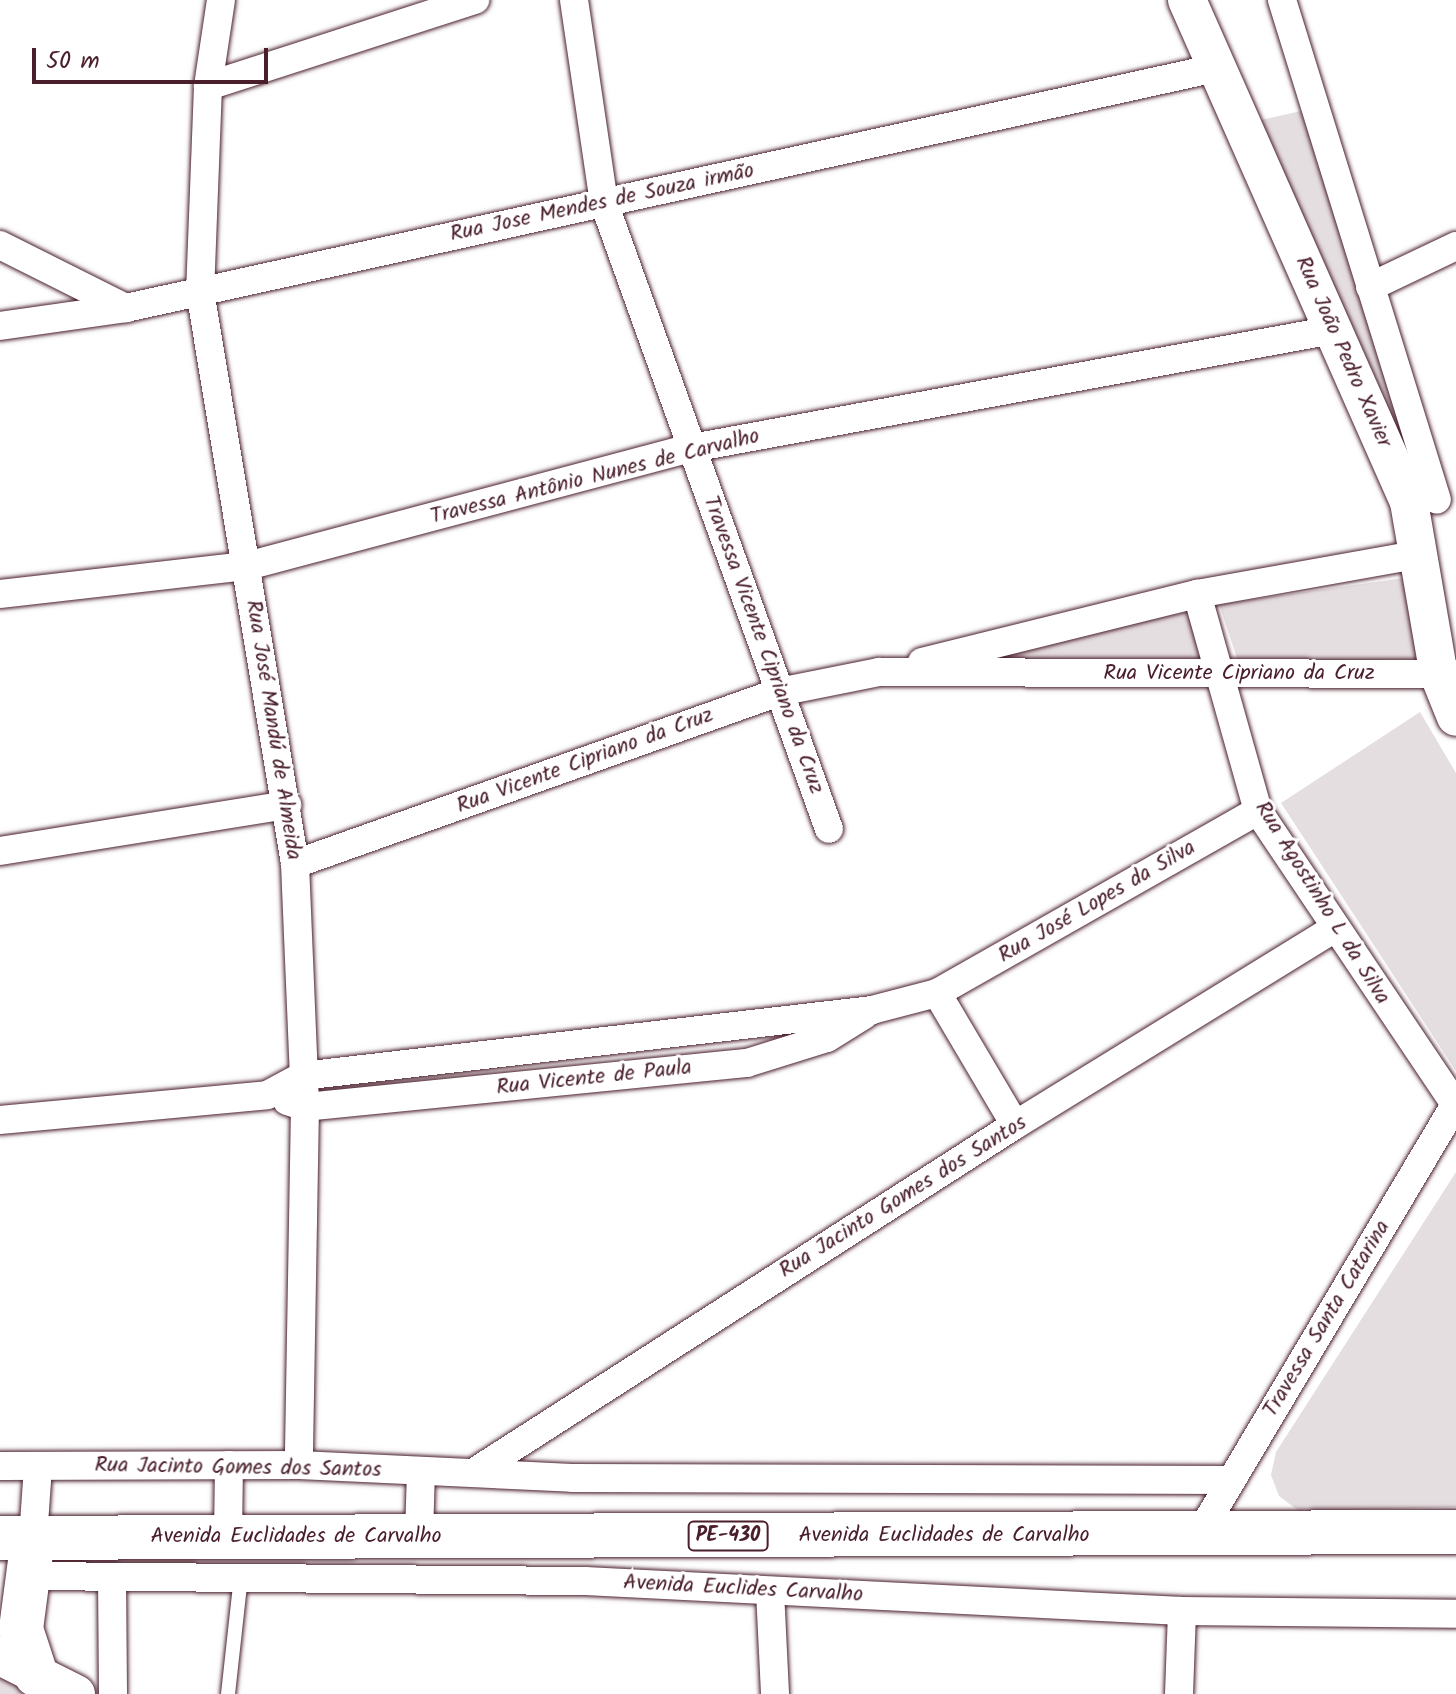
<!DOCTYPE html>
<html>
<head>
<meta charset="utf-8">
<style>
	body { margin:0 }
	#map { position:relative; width:1456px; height:1694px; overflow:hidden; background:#fff; font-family:Kalam,sans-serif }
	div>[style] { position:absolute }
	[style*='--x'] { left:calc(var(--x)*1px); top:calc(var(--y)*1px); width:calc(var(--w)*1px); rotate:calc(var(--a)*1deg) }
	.green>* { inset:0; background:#e5dee0 }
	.roads { filter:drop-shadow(0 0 2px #4a1f2b) drop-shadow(0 0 2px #4a1f2b) }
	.lane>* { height:14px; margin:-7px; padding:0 7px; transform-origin:7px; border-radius:7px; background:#fff }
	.street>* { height:28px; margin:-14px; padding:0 14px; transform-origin:14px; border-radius:14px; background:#fff }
	.secondary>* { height:38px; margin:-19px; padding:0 19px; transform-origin:19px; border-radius:19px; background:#fff }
	.highway>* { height:44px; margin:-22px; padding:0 22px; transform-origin:22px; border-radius:22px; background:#fff }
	span { translate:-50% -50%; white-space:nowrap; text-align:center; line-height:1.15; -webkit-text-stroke:6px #fff; paint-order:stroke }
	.shield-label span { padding:2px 6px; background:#fff; border:2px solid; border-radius:6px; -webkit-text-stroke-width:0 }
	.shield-label { font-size:20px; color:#4a1f2b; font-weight:700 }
	.street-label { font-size:22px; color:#4a1f2b }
	.scale { position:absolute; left:32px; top:48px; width:236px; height:36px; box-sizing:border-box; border:4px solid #4a1f2b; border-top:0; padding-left:10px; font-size:24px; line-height:28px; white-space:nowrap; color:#4a1f2b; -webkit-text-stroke:6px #fff; paint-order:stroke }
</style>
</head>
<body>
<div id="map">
	<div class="green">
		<div style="clip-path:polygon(1301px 111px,1425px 489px,1414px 492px,1257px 121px)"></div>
		<div style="clip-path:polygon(1411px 577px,1423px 659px,1238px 661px,1219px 604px)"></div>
		<div style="clip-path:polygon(1191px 611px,1203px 663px,956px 663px)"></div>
		<div style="clip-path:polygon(1420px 712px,1456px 773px,1456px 1071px,1281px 803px)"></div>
		<div style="clip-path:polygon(1456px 1172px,1456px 1507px,1299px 1511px,1279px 1496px,1271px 1475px,1276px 1452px)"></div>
		<div style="clip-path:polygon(0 1665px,55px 1694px,0 1694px)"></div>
	</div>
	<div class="roads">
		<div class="lane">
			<div style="--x:228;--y:1694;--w:119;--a:-83.7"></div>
		</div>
		<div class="street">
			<div style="--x:221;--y:0;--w:87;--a:98.6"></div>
			<div style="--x:208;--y:86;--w:205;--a:92.2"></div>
			<div style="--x:200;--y:291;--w:581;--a:80.59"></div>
			<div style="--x:295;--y:864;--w:243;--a:87.6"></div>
			<div style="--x:305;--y:1107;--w:358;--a:91"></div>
			<div style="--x:574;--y:0;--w:205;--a:81.6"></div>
			<div style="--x:604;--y:203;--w:665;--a:70.23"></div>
			<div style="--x:1282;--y:0;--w:523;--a:72.78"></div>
			<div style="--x:208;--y:86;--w:281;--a:-17.9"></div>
			<div style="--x:0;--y:245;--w:141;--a:26.6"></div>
			<div style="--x:126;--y:308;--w:1116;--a:-12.42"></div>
			<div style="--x:1370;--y:287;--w:95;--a:-25.5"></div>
			<div style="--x:0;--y:326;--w:127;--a:-8.1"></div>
			<div style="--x:0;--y:594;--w:249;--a:-6.5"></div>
			<div style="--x:247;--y:566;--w:460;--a:-14.9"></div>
			<div style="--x:692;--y:448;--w:652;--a:-10.43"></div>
			<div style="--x:1197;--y:594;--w:225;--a:74.3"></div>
			<div style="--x:1258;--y:811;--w:353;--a:56.1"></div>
			<div style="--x:922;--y:662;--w:283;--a:-13.9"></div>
			<div style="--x:1197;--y:594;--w:228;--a:-10.1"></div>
			<div style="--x:0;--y:851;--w:291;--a:-9.1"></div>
			<div style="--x:295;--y:864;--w:514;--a:-19.56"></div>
			<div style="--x:779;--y:692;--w:102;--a:-11.3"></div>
			<div style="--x:879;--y:672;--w:577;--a:0.2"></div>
			<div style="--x:937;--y:993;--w:153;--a:59.4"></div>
			<div style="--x:287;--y:1101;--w:19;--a:18"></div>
			<div style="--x:305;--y:1107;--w:444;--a:-5.7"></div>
			<div style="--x:747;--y:1063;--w:84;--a:-17.4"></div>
			<div style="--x:827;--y:1038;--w:44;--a:-31.9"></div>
			<div style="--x:0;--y:1120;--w:268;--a:-5.3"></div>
			<div style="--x:267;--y:1095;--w:40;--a:-28"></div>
			<div style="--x:302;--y:1076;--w:574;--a:-6.6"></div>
			<div style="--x:872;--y:1010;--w:67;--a:-14.7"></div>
			<div style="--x:937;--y:993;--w:369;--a:-29.6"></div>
			<div style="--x:0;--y:1466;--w:299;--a:-0.2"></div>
			<div style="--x:299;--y:1465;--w:273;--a:2.7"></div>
			<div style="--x:572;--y:1478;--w:658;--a:0.17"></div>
			<div style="--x:476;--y:1471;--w:640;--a:-32.7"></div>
			<div style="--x:1015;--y:1125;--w:374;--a:-31.6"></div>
			<div style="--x:1199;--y:1535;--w:503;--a:-59.25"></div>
			<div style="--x:228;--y:1536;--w:71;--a:-89.2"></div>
			<div style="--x:419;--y:1537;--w:66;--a:-88.3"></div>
			<div style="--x:33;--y:1538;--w:72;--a:-86"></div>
			<div style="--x:29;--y:1576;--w:556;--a:0.52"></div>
			<div style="--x:585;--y:1581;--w:598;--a:2.88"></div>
			<div style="--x:1182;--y:1611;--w:274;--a:0.6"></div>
			<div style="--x:112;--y:1578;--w:116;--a:89.5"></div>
			<div style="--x:770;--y:1591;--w:103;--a:87.2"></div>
			<div style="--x:1179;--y:1694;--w:83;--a:-87.9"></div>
		</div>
		<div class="secondary">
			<div style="--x:1187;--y:0;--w:549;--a:66.14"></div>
			<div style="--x:1409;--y:502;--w:176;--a:80.2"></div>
			<div style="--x:1439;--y:675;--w:45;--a:68"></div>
			<div style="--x:0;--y:1656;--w:85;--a:26.6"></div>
		</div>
		<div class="highway">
			<div style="--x:0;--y:1538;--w:1456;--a:-0.24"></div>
			<div style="--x:33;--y:1538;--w:92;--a:97.5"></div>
			<div style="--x:21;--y:1629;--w:48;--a:71.9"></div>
		</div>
	</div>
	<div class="shield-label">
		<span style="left:728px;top:1536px">PE-430</span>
	</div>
	<div class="street-label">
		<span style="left:602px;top:203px;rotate:-12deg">Rua Jose Mendes de Souza irmão</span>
		<span style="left:1343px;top:352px;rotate:66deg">Rua João Pedro Xavier</span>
		<span style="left:595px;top:477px;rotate:-14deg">Travessa Antônio Nunes de Carvalho</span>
		<span style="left:763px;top:645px;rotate:70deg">Travessa Vicente Cipriano da Cruz</span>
		<span style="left:1239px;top:674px">Rua Vicente Cipriano da Cruz</span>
		<span style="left:273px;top:730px;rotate:81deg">Rua José Mandú de Almeida</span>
		<span style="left:585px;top:761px;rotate:-20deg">Rua Vicente Cipriano da Cruz</span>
		<span style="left:1097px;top:902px;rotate:-30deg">Rua José Lopes da Silva</span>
		<span style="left:1322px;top:903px;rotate:58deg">Rua Agostinho L da Silva</span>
		<span style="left:594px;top:1078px;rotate:-6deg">Rua Vicente de Paula</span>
		<span style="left:903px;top:1197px;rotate:-32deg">Rua Jacinto Gomes dos Santos</span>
		<span style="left:1327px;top:1319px;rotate:-59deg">Travessa Santa Catarina</span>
		<span style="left:238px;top:1468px;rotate:1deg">Rua Jacinto Gomes dos Santos</span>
		<span style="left:944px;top:1536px">Avenida Euclidades de Carvalho</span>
		<span style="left:296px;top:1537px">Avenida Euclidades de Carvalho</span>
		<span style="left:743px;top:1589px;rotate:3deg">Avenida Euclides Carvalho</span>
	</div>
	<div class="scale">50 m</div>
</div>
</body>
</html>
